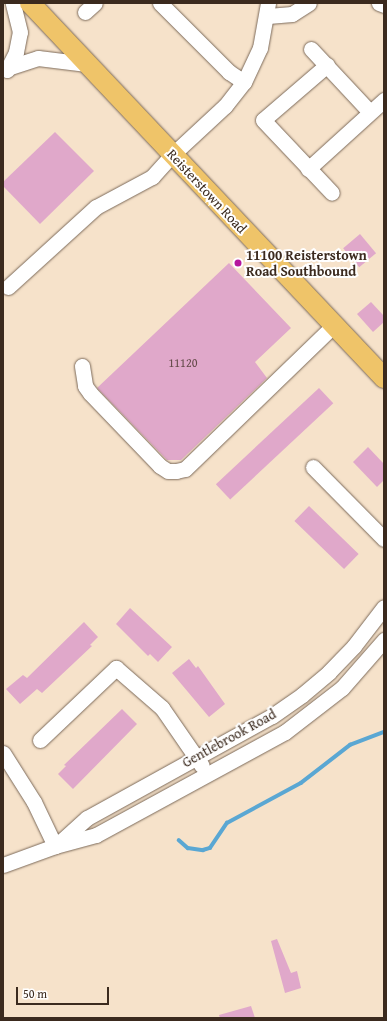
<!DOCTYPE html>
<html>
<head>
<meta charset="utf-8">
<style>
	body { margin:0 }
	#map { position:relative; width:387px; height:1021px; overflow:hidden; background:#f6e2ca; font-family:"Gentium Book Plus",serif }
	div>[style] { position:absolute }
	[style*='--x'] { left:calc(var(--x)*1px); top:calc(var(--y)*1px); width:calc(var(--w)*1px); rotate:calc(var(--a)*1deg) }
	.stream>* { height:3.5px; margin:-1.75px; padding:0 1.75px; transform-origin:1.75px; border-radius:1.75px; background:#5aa7d3 }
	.building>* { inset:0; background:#e0a8ca; transform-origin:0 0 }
	.roads { filter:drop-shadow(0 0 1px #7c6a5a) drop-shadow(0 0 1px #7c6a5a) }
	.minor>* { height:15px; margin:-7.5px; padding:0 7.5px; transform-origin:7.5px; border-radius:7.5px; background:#fff }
	.major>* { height:20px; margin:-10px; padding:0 10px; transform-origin:10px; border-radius:10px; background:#efc469 }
	.dots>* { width:11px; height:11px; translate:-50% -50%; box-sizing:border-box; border:2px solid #fff; border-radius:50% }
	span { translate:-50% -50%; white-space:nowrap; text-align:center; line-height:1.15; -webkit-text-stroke:4px #fff; paint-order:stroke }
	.number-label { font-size:12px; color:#644a49 }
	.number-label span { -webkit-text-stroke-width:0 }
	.street-label { font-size:14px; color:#3b2a1e }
	.poi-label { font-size:14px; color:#3b2a1e; font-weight:700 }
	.left { translate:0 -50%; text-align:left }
	.frame { position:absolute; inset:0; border:4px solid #3b2a1e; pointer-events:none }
	.scale { position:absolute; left:16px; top:987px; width:93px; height:18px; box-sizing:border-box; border:2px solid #3b2a1e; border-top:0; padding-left:5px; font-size:12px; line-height:14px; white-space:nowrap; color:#3b2a1e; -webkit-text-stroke:3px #fff; paint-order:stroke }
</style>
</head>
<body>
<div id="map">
	<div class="stream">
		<div style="--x:179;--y:840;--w:12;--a:42"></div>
		<div style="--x:188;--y:848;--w:15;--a:8"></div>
		<div style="--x:203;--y:850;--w:7;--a:-16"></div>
		<div style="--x:210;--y:848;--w:30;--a:-56"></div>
		<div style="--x:227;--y:823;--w:84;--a:-28.4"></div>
		<div style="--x:301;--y:783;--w:62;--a:-37.8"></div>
		<div style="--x:350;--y:745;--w:36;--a:-21"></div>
	</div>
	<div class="building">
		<div style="clip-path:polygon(55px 132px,94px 171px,40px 224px,3px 186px,3px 182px)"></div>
		<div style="left:360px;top:234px;width:25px;height:22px;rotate:50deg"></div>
		<div style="clip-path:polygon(229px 263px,291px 328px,255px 362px,267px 378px,181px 460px,167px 460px,97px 388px)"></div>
		<div style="clip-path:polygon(371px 302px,384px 316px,384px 322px,373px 332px,357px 314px)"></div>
		<div style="left:319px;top:388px;width:21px;height:141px;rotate:47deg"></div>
		<div style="clip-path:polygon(368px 447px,384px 464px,384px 480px,377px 487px,353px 462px)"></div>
		<div style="left:309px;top:506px;width:69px;height:21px;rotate:44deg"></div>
		<div style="clip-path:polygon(130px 608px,172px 647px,158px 662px,150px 654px,148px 656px,116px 624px)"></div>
		<div style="clip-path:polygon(84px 622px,98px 637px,90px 645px,92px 646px,42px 693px,37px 689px,20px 704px,6px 689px,23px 675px,27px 678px)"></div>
		<div style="clip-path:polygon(189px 659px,196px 668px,198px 666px,225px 704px,209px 717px,172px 673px)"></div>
		<div style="clip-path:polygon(122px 709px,137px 724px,73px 789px,58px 774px,66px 766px,64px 765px)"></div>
		<div style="clip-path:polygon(277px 939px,291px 973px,297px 971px,301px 988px,285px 993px,271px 941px)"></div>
		<div style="clip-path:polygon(251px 1006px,255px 1018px,220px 1018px,219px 1015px)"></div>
	</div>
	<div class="roads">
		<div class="minor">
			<div style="--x:160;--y:3;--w:98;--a:45"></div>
			<div style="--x:229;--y:72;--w:18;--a:34"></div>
			<div style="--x:379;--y:3;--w:5;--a:22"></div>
			<div style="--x:85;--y:12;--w:13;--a:-42"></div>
			<div style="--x:268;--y:16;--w:24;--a:-5"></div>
			<div style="--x:292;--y:14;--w:20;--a:-33"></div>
			<div style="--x:311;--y:49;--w:86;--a:46.9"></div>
			<div style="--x:327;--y:65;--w:84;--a:139.3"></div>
			<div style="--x:263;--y:120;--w:100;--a:46.6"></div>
			<div style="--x:10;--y:67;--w:29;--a:-18"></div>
			<div style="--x:38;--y:58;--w:49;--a:7"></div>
			<div style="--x:7;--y:70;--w:20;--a:-63"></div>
			<div style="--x:16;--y:52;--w:20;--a:-79"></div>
			<div style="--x:20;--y:32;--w:30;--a:-104"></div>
			<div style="--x:308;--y:169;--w:103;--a:-42.2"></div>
			<div style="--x:8;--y:287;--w:119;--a:-42.3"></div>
			<div style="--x:96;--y:207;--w:64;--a:-28.2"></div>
			<div style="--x:152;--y:177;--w:30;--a:-48"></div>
			<div style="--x:172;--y:155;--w:72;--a:-42.8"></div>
			<div style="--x:225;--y:106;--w:31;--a:-52"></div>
			<div style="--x:244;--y:82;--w:38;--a:-65"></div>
			<div style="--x:260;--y:48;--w:46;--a:-79.9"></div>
			<div style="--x:82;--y:366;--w:20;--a:81"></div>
			<div style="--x:85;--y:386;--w:9;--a:54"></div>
			<div style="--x:90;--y:393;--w:101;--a:46.2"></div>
			<div style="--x:160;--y:466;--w:9;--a:32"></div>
			<div style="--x:168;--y:471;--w:8;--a:0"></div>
			<div style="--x:176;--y:471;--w:9;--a:-13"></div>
			<div style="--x:185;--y:469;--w:207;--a:-44"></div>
			<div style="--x:313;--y:467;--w:101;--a:45.4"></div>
			<div style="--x:40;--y:740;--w:105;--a:-43.5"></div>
			<div style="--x:116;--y:668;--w:61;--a:41"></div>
			<div style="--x:162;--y:708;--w:70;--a:55.4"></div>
			<div style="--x:3;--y:753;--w:58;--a:57.7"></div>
			<div style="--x:34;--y:802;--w:49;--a:64.5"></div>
			<div style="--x:58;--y:844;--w:39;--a:-42"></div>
			<div style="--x:87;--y:818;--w:211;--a:-28.9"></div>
			<div style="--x:272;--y:716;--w:37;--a:-35"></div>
			<div style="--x:302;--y:695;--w:35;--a:-40"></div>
			<div style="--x:329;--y:672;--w:36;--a:-46"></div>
			<div style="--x:354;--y:646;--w:49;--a:-52.4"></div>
			<div style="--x:3;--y:865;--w:55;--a:-20.1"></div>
			<div style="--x:55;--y:846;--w:42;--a:-15"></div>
			<div style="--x:96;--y:835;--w:215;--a:-28.6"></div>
			<div style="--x:285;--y:732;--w:72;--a:-37.7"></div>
			<div style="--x:342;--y:688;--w:64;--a:-48.8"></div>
		</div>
		<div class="major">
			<div style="--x:30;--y:3;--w:516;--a:46.65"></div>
		</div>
	</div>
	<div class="dots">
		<div style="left:238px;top:263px;background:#b5179e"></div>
	</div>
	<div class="number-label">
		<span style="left:183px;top:363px">11120</span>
	</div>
	<div class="street-label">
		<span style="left:207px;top:191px;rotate:47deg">Reisterstown Road</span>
		<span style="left:229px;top:738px;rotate:-29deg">Gentlebrook Road</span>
	</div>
	<div class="poi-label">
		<span class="left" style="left:246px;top:263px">11100 Reisterstown<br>Road Southbound</span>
	</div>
	<div class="frame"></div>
	<div class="scale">50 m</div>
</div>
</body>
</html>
